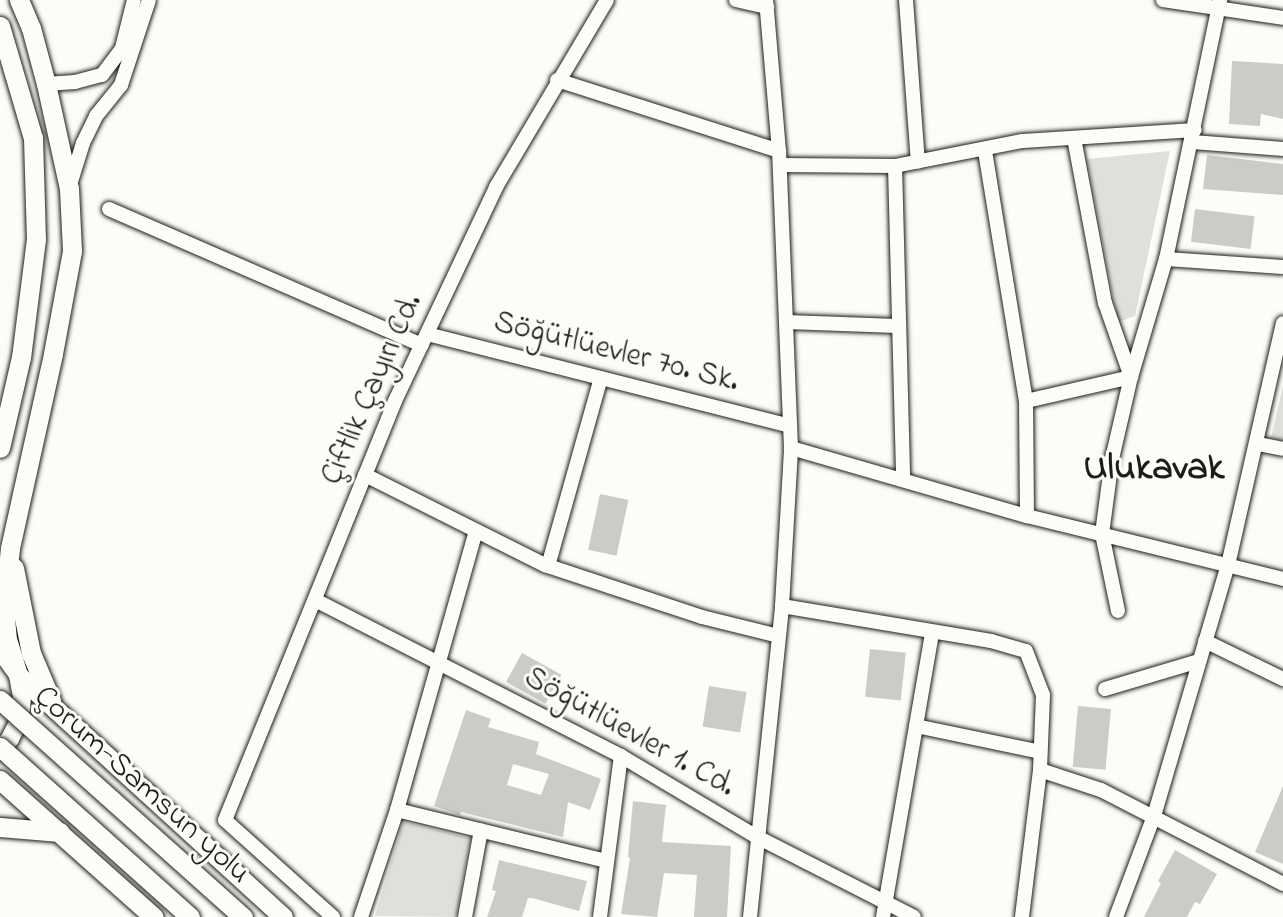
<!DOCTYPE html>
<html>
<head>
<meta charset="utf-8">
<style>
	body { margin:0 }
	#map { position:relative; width:1283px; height:917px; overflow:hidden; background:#fdfcf7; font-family:"Indie Flower",sans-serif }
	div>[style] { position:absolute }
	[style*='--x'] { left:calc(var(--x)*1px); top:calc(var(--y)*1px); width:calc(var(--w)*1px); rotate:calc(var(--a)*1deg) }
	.green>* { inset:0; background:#e0dfdb }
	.building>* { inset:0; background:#cccbc8; transform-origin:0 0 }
	.roads { filter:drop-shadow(0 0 2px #1c1c1c) drop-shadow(0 0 2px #1c1c1c) }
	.minor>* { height:14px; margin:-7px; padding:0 7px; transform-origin:7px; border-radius:7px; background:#fdfcf7 }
	.major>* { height:18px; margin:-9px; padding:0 9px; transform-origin:9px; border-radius:9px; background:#fdfcf7 }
	.highway>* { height:19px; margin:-9.5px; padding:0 9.5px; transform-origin:9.5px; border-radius:9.5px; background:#fdfcf7 }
	.bridges { filter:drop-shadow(0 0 2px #1c1c1c) drop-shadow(0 0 2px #1c1c1c) }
	.highway-bridge>* { height:19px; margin:-9.5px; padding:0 9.5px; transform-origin:9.5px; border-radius:9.5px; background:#fdfcf7 }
	span { translate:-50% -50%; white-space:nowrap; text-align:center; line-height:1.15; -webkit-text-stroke:6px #fdfcf7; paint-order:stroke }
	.street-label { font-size:32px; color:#1c1c1c }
	.district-label { font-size:38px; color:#1c1c1c; font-weight:700 }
</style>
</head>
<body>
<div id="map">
	<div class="green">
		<div style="clip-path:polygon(1170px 151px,1135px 316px,1118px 322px,1087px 159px)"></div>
		<div style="clip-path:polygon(1283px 386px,1283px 441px,1271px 438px)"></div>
		<div style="clip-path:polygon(403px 822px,470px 838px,456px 917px,375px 916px)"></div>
	</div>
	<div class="building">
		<div style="clip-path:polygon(1232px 61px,1283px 64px,1283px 119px,1261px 114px,1260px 126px,1229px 124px)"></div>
		<div style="clip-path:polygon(1207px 155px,1283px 164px,1283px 195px,1203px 189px)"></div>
		<div style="left:1195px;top:209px;width:60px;height:33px;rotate:7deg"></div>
		<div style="left:600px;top:494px;width:29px;height:57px;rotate:12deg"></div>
		<div style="left:870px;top:649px;width:36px;height:48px;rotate:6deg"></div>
		<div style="left:522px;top:653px;width:45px;height:33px;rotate:29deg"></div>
		<div style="left:709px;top:686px;width:38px;height:41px;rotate:9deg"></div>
		<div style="left:1078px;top:706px;width:33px;height:61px;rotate:5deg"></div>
		<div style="clip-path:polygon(evenodd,466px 710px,491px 719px,488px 727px,539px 742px,536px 754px,601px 779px,590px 810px,568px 802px,563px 837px,461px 812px,460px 815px,434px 806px,466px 710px,513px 764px,549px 774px,541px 795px,507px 785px,513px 764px)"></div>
		<div style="clip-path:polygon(1283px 786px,1283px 864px,1255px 852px)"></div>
		<div style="clip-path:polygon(633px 801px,666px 805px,662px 842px,731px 846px,727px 917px,694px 917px,697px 875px,664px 873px,657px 917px,621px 914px,630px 858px,628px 857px)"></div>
		<div style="clip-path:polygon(1175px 850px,1217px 874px,1200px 904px,1195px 902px,1187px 917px,1144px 917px,1161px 883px,1158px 881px)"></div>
		<div style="clip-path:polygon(499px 860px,587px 881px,579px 911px,532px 898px,528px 898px,522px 917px,487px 917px,496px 891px,492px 890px)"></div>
	</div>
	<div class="roads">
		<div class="minor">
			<div style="--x:736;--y:0;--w:32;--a:13"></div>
			<div style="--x:906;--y:0;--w:162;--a:85.8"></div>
			<div style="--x:1163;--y:0;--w:121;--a:8.5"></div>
			<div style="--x:557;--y:80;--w:233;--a:17.7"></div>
			<div style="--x:46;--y:84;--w:29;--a:-4"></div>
			<div style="--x:75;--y:82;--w:28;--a:-15"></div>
			<div style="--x:102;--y:75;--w:34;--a:-53"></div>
			<div style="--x:122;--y:48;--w:49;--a:-76"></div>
			<div style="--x:1074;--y:138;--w:168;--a:79.4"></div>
			<div style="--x:1105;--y:303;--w:78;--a:70.6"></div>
			<div style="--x:1193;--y:142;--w:90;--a:4.4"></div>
			<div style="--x:985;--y:151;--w:253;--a:80.7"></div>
			<div style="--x:1026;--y:401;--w:115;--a:89.5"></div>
			<div style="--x:780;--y:165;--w:115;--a:0.5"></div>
			<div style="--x:895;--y:166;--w:130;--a:-11.1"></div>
			<div style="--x:1023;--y:141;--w:172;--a:-3.7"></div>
			<div style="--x:895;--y:166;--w:314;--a:88.5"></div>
			<div style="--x:69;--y:188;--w:47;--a:-72.7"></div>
			<div style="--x:83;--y:143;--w:30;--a:-64"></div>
			<div style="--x:96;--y:116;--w:40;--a:-51"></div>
			<div style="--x:121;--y:85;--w:89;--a:-71.8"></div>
			<div style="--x:109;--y:209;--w:341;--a:23.5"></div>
			<div style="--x:1166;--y:259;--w:117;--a:3.9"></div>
			<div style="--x:787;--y:322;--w:110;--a:2.1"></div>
			<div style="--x:427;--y:334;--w:374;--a:14.2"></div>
			<div style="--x:1026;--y:401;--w:108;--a:-12.9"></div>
			<div style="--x:1258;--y:444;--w:25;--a:11"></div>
			<div style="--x:791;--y:448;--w:246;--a:16.1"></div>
			<div style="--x:1027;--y:516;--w:264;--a:13.8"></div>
			<div style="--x:365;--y:475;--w:201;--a:26.6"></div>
			<div style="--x:545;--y:565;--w:165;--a:18.3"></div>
			<div style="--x:702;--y:617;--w:79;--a:13.9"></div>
			<div style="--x:548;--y:566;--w:195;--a:-74.3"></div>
			<div style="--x:315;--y:600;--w:343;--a:27"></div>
			<div style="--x:621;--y:756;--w:158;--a:30.8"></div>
			<div style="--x:757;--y:837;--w:176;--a:27"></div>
			<div style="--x:782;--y:606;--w:212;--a:9.5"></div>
			<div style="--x:991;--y:641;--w:36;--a:16"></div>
			<div style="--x:1026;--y:651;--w:47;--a:68.9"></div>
			<div style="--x:1043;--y:695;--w:75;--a:92.3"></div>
			<div style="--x:1040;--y:770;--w:148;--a:97"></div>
			<div style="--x:1118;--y:611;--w:79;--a:-101.7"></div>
			<div style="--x:1102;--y:534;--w:76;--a:-82.4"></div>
			<div style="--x:1112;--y:459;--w:84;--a:-77"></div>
			<div style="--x:1131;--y:377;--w:123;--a:-73.5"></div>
			<div style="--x:1166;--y:259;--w:265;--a:-78.2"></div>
			<div style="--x:1205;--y:641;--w:87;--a:26"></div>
			<div style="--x:1105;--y:689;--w:98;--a:-16.6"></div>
			<div style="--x:916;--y:726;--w:127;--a:11.8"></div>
			<div style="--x:1040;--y:770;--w:64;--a:18.2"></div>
			<div style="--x:1101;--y:790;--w:205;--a:27.3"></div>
			<div style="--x:397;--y:810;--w:216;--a:13.7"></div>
			<div style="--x:333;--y:917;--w:145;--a:-138.1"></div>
			<div style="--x:225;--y:820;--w:452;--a:-67.9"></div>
			<div style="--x:395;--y:401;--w:237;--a:-64.7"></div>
			<div style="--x:496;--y:187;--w:217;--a:-59.3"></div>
			<div style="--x:361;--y:917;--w:113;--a:-71.4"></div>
			<div style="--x:397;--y:810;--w:290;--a:-74.2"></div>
			<div style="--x:465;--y:917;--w:88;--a:-79.6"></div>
			<div style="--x:600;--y:917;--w:162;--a:-82.6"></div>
			<div style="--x:750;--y:917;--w:313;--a:-84.1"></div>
			<div style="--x:782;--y:606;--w:158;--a:-86.7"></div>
			<div style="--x:791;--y:448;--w:297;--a:-92.3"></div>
			<div style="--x:779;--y:151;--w:152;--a:-94.9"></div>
			<div style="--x:883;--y:917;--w:289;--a:-80.2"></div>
			<div style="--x:1116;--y:917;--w:108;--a:-69.4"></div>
			<div style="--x:1154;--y:816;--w:262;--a:-73.6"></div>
			<div style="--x:1228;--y:565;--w:248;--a:-77.2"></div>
		</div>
		<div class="major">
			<div style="--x:0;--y:650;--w:31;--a:54"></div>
			<div style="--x:18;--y:675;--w:22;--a:80"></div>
			<div style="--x:22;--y:697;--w:22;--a:95"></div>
			<div style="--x:20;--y:719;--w:22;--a:117"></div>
			<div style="--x:10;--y:739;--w:14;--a:135"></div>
		</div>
		<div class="highway">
			<div style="--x:19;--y:0;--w:30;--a:67"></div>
			<div style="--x:31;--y:28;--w:58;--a:75"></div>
			<div style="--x:46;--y:84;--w:107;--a:77.6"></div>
			<div style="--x:69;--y:189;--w:62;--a:87.2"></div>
			<div style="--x:72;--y:251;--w:105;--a:100.5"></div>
			<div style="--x:53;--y:354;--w:199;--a:102.5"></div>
			<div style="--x:10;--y:548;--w:58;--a:95.9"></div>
			<div style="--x:4;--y:606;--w:33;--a:85"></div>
			<div style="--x:7;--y:639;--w:38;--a:73"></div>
			<div style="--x:18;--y:675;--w:359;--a:42.4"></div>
			<div style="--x:0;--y:26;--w:117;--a:73.6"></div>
			<div style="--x:33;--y:138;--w:101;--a:88.3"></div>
			<div style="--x:36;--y:239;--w:119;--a:97.2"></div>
			<div style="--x:21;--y:357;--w:93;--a:103"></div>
			<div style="--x:14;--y:568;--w:87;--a:78.7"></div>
			<div style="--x:31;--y:653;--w:51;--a:66.9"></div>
			<div style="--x:0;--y:780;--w:206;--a:41.7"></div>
			<div style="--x:0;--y:827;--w:60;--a:4.8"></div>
		</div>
	</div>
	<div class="bridges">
		<div class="highway-bridge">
			<div style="--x:0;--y:700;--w:326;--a:41.8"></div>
			<div style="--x:0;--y:747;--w:255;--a:41.8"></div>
		</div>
	</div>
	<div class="street-label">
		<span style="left:616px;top:353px;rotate:14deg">Söğütlüevler 70. Sk.</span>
		<span style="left:373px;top:390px;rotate:-66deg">Çiftlik Çayırı Cd.</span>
		<span style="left:629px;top:733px;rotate:29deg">Söğütlüevler 1. Cd.</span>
		<span style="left:141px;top:786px;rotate:42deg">Çorum-Samsun yolu</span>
	</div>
	<div class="district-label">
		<span style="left:1154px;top:470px">Ulukavak</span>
	</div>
</div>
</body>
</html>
